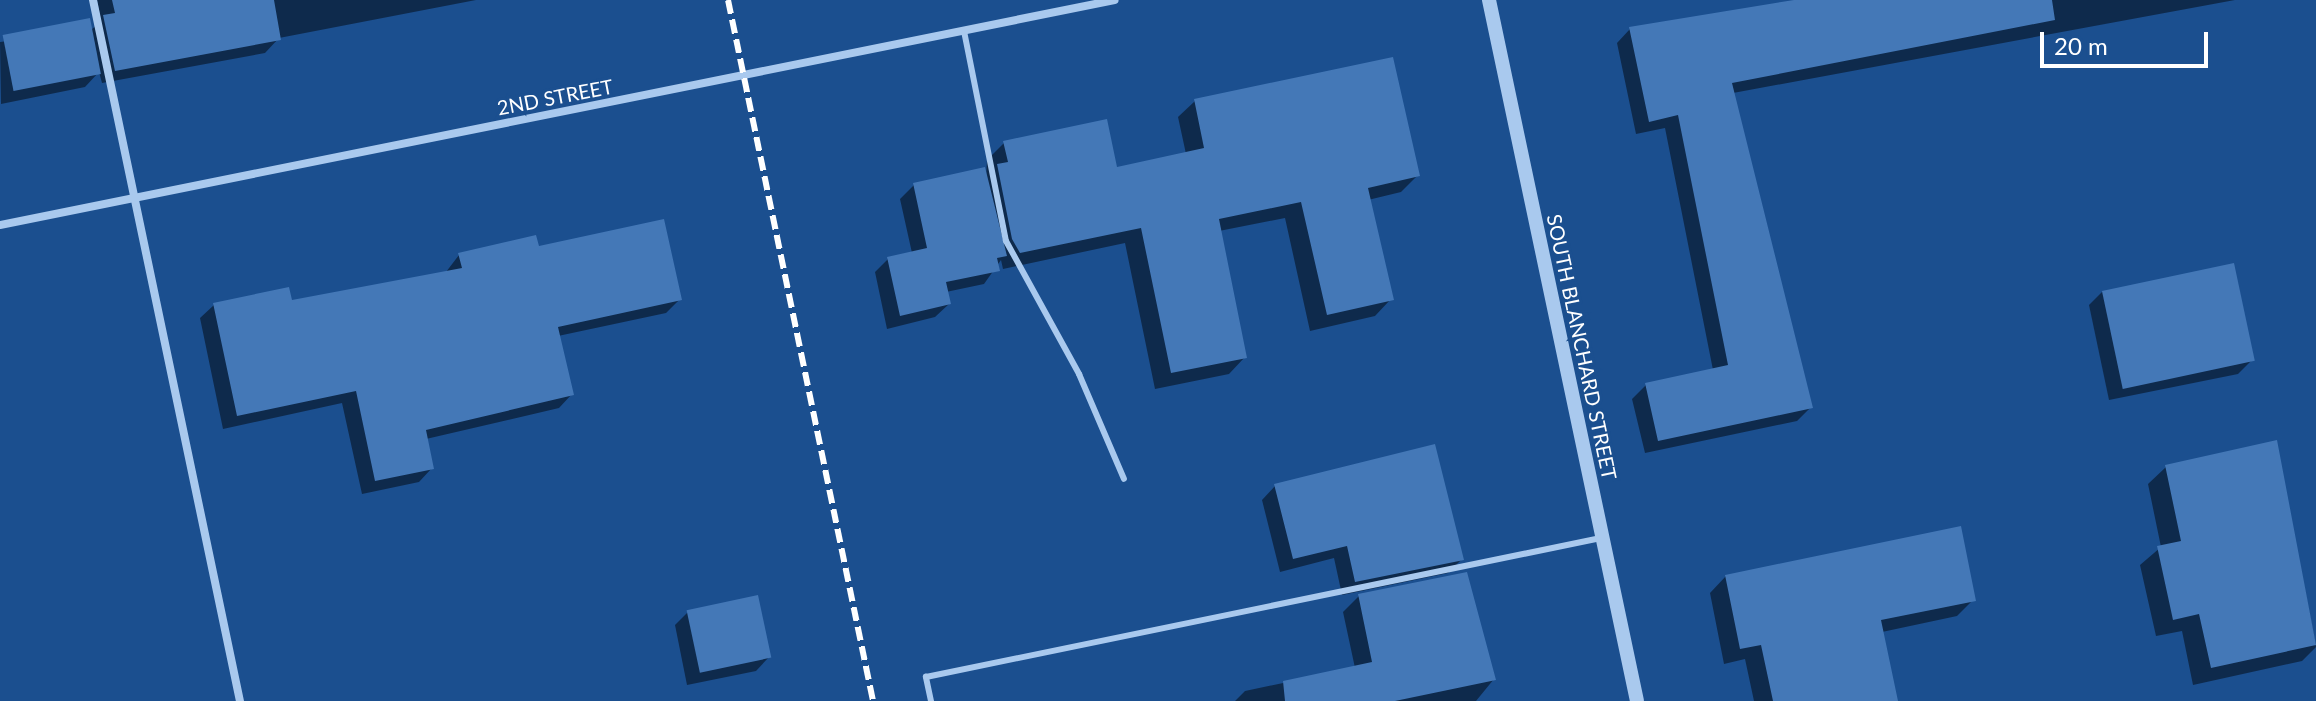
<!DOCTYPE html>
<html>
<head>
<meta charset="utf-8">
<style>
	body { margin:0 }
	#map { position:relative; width:2316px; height:701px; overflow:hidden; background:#1b4f8f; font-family:Lato,sans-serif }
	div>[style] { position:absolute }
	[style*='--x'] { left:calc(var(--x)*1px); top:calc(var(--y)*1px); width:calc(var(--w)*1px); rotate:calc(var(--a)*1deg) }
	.shadow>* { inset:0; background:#0007 }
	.building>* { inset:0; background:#4478b7; transform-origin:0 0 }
	.service>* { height:6px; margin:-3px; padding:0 3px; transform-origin:3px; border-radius:3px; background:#a9c9ee }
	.minor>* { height:8px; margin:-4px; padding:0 4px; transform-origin:4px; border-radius:4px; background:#a9c9ee }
	.tertiary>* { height:14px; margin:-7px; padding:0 7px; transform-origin:7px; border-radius:7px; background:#a9c9ee }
	.rail>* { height:6px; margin-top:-3px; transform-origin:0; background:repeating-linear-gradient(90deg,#fff 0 14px,transparent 0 20px) }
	span { translate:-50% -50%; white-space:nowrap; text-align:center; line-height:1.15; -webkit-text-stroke:6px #1b4f8f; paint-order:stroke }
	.street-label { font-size:20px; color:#fff }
	.scale { position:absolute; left:2040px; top:32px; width:168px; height:36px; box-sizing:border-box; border:4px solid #fff; border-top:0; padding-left:10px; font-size:24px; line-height:28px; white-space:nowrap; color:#fff; -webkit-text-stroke:6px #1b4f8f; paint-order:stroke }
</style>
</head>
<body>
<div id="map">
	<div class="shadow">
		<div style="clip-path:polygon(97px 0,476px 0,279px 38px,265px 53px,102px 83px,99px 72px,85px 87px,1px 104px,0 42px,90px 31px,101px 21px)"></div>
		<div style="clip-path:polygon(1803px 0,2235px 0,1733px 93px,1811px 407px,1797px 421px,1645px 453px,1632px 399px,1646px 385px,1713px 370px,1665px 128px,1636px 134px,1617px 43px,1630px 29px)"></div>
		<div style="clip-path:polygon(1195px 101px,1418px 175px,1401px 192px,1368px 200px,1391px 299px,1375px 316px,1310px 331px,1285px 218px,1219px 231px,1245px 357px,1229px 374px,1155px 389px,1125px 243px,1003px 269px,1001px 260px,984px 284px,946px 292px,949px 304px,935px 317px,887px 329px,875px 272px,888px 259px,912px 253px,900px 199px,914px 185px,986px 178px,987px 160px,1004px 143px,1116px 169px,1186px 154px,1178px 117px)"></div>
		<div style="clip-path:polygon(537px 248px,679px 300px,666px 313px,558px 336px,572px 394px,559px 408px,426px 439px,432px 468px,419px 482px,362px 494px,342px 403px,223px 429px,200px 318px,214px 305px,290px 303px,446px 272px,459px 255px)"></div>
		<div style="clip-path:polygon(2103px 291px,2252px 360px,2238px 374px,2109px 400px,2089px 305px)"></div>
		<div style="clip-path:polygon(2276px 442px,2316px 647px,2302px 661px,2193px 685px,2182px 631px,2156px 636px,2140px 565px,2161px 547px,2148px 484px,2166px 467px)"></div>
		<div style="clip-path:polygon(1275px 486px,1462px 559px,1448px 573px,1342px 595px,1334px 558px,1280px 572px,1262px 500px)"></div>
		<div style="clip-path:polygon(1726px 576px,1973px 600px,1957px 616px,1882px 632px,1896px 701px,1754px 701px,1745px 659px,1724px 664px,1710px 593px)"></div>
		<div style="clip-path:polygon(1359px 596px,1494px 679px,1476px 701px,1235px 701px,1245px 691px,1355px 668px,1343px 612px)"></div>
		<div style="clip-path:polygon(688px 612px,769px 657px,756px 671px,687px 685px,675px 625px)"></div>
	</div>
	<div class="building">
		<div style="clip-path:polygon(112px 0,274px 0,281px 40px,115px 71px,103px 15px,115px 13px)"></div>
		<div style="clip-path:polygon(1794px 0,2052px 0,2055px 20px,1732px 83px,1813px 408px,1658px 441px,1645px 383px,1728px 365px,1678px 115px,1649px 122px,1629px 27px)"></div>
		<div style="left:90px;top:18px;width:57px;height:89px;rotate:79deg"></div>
		<div style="clip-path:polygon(1393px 57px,1420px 176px,1368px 188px,1394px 300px,1327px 315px,1301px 202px,1219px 219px,1247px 358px,1171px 373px,1141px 228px,1020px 253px,1012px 239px,997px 164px,1008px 162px,1003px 141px,1107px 119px,1117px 167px,1204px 148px,1194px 99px)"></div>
		<div style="clip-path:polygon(985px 167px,1007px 256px,997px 258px,1000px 271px,946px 282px,951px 304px,900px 316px,887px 257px,927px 248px,913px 183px)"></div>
		<div style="clip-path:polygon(664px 219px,682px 300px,558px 327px,574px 395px,426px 430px,434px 469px,375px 481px,356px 391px,237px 416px,213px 303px,289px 287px,292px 300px,462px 268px,458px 253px,536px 235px,539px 246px)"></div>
		<div style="left:2234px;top:263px;width:100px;height:135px;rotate:78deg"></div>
		<div style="clip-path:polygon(2277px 440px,2316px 645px,2211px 668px,2199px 614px,2173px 620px,2157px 546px,2181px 541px,2165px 465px)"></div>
		<div style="clip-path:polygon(1435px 444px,1464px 560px,1355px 582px,1347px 546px,1293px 559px,1274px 484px)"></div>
		<div style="clip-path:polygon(1961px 526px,1976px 601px,1881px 620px,1898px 701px,1773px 701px,1761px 645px,1740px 649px,1725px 575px)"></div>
		<div style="clip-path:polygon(1467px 572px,1496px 680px,1395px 701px,1285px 701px,1283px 681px,1372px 662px,1358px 594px)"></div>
		<div style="left:758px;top:595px;width:64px;height:73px;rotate:78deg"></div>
	</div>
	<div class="service">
		<div style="--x:964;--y:31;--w:214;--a:78.7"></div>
		<div style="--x:1006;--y:241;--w:152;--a:61.2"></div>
		<div style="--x:1079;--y:374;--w:114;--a:66.8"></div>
		<div style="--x:931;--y:701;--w:25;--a:-102"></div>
		<div style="--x:926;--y:677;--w:689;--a:-11.64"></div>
	</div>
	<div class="minor">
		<div style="--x:93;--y:0;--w:716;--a:78.16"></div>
		<div style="--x:0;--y:225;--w:1137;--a:-11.41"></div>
	</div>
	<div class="tertiary">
		<div style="--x:1489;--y:0;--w:716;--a:78.08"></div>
	</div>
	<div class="rail">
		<div style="--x:728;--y:0;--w:716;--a:78.31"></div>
	</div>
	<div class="street-label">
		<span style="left:555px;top:97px;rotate:-11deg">2ND STREET</span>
		<span style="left:1582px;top:347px;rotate:78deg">SOUTH BLANCHARD STREET</span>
	</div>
	<div class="scale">20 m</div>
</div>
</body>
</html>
